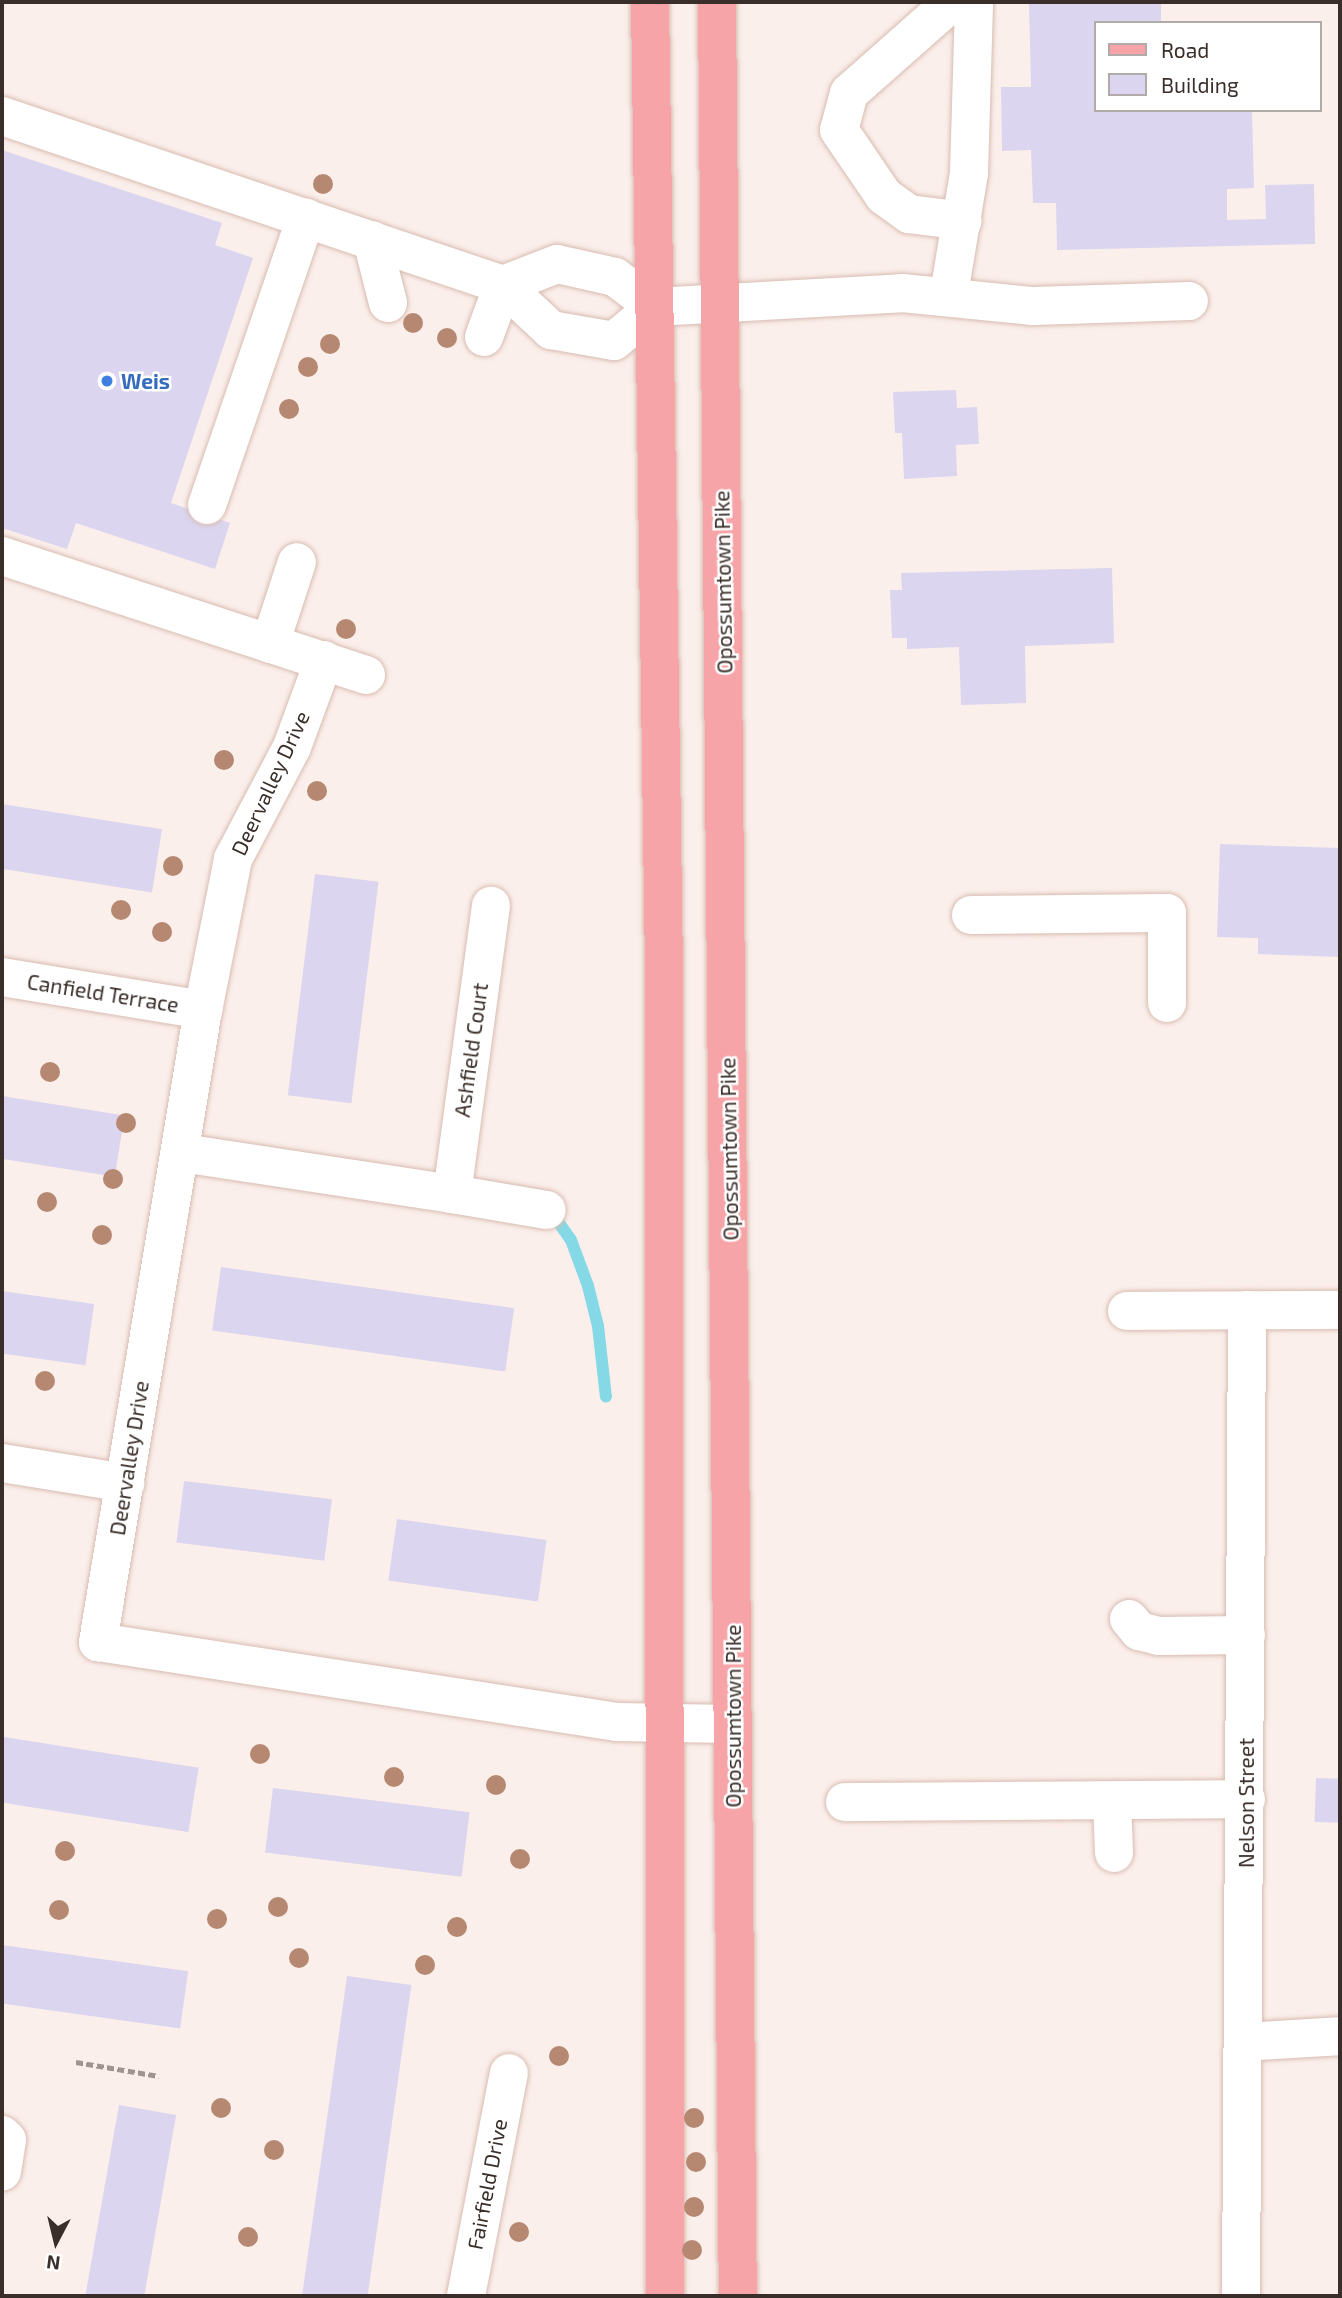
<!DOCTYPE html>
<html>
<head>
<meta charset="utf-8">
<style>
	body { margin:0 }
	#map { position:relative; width:1342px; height:2298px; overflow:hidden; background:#fbefeb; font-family:"Exo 2",sans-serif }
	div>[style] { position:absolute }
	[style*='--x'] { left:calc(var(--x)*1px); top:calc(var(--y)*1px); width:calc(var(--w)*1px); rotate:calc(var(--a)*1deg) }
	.stream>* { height:12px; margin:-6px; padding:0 6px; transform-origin:6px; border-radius:6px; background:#85d8e6 }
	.building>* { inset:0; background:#dbd5ef; transform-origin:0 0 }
	.path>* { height:4.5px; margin-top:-2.25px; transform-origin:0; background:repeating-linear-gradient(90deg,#a09490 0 7px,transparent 0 10.5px) }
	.roads { filter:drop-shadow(0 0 2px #d8bcb1) drop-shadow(0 0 2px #d8bcb1) }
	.minor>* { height:38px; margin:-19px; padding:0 19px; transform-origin:19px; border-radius:19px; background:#fff }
	.major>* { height:38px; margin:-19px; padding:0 19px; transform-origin:19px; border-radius:19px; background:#f6a4a8 }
	.trees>* { width:20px; height:20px; margin:-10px; border-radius:50%; background:#b68872 }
	.dots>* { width:19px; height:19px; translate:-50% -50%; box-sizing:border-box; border:4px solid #fff; border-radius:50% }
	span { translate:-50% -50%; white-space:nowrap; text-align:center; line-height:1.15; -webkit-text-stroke:5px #fff; paint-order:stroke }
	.shop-label { font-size:21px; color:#366cbe; font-weight:700 }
	.left { translate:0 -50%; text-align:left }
	.street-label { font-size:21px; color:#392e29 }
	.frame { position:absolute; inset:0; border:4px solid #392e29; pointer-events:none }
	.legend { position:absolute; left:1094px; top:21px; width:228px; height:91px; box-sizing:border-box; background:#fff; border:2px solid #b0aba9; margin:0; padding:9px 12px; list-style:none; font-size:21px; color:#392e29 }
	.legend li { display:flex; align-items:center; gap:14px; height:35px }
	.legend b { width:35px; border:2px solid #b0aba9 }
	.north { position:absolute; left:21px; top:2207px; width:70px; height:70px; -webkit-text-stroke:5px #fff; paint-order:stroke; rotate:187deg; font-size:19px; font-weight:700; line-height:28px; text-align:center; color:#392e29 }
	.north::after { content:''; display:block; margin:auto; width:24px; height:32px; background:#392e29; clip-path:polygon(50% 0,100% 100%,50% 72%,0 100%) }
</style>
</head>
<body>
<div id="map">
	<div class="stream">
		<div style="--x:559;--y:1223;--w:21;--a:55"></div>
		<div style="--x:571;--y:1240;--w:49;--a:69.7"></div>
		<div style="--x:588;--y:1286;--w:41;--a:76"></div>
		<div style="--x:598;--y:1326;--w:71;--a:83.6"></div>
	</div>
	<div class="building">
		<div style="clip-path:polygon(1029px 2px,1161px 2px,1161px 23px,1095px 23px,1095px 110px,1252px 110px,1254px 188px,1227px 189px,1227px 220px,1266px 219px,1265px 185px,1314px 184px,1315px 244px,1057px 250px,1056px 203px,1033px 203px,1031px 150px,1002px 151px,1001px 87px,1031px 87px)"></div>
		<div style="clip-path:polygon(2px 150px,222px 223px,215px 245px,253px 258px,171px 503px,230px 523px,215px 569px,76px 523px,67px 549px,2px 528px)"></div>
		<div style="clip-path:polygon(956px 390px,957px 408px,977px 407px,979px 444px,956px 445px,957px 476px,904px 479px,902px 433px,895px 433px,893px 392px)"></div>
		<div style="clip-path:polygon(1112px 568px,1114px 643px,1025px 646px,1026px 703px,961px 705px,959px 647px,907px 649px,907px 638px,892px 638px,890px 590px,902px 590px,901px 573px)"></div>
		<div style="left:2px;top:804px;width:162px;height:64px;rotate:9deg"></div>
		<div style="clip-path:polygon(1220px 844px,1340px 848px,1340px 957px,1258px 954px,1258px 938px,1217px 937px)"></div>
		<div style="left:315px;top:874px;width:64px;height:223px;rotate:7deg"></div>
		<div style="left:2px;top:1096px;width:124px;height:62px;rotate:9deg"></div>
		<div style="left:221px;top:1267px;width:296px;height:64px;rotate:8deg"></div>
		<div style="left:2px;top:1291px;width:93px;height:62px;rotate:8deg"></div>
		<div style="left:184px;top:1481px;width:149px;height:62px;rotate:7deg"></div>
		<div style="left:397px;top:1519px;width:151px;height:62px;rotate:8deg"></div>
		<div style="left:4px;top:1737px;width:197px;height:65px;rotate:9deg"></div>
		<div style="left:1316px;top:1778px;width:24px;height:44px;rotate:2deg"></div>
		<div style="left:273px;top:1788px;width:198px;height:65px;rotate:7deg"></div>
		<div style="left:2px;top:1945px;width:188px;height:58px;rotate:8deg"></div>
		<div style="left:347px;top:1976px;width:65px;height:323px;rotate:8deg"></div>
		<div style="left:119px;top:2105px;width:58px;height:193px;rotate:10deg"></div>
	</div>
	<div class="path">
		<div style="--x:76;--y:2062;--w:84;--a:9.6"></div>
	</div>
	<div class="roads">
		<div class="minor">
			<div style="--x:952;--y:2;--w:137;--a:138.5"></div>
			<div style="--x:849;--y:93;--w:38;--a:105"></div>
			<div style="--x:839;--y:130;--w:80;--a:55.7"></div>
			<div style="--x:884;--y:196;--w:31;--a:36"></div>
			<div style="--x:909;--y:214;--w:54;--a:7.4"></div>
			<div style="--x:2;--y:116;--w:529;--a:18.64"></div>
			<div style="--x:503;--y:285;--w:66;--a:43.2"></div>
			<div style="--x:551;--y:330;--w:64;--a:9.9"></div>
			<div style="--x:614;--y:341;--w:53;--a:-39.7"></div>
			<div style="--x:655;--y:307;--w:247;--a:-3.2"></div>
			<div style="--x:902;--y:293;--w:132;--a:5.7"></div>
			<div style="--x:1033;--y:306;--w:156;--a:-1.8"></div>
			<div style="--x:372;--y:240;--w:65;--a:75.7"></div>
			<div style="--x:503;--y:285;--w:58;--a:-21.3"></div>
			<div style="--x:557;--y:264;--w:59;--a:12.6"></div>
			<div style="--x:615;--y:277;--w:50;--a:36.9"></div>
			<div style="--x:949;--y:294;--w:123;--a:-80.6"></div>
			<div style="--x:969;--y:173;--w:171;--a:-88.3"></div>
			<div style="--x:484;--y:337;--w:55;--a:-69.9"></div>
			<div style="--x:207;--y:505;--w:304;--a:-71"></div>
			<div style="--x:2;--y:556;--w:383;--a:18.1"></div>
			<div style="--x:270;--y:644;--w:86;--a:-71.8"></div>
			<div style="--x:324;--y:660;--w:93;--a:110.2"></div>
			<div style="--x:292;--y:747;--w:127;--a:117.8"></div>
			<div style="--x:233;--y:859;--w:154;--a:101.2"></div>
			<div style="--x:203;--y:1010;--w:641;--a:99.43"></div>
			<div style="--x:98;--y:1642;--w:525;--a:8.76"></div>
			<div style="--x:617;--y:1722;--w:115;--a:1"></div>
			<div style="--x:971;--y:915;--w:196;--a:-0.6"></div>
			<div style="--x:1167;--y:913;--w:90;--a:90"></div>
			<div style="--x:2;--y:977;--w:204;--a:9.3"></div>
			<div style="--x:182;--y:1153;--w:273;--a:8.6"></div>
			<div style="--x:452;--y:1194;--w:291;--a:-82.3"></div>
			<div style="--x:452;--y:1194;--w:96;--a:9.6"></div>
			<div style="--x:1127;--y:1311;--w:213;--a:-0.3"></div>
			<div style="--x:2;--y:1463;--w:125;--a:9.2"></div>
			<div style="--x:1129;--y:1619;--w:16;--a:50"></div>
			<div style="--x:1139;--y:1631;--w:21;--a:14"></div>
			<div style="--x:1159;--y:1636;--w:87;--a:-0.7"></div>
			<div style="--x:1112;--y:1801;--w:52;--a:87.8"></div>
			<div style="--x:845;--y:1802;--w:401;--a:-0.4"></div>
			<div style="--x:1243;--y:2042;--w:97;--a:-3.5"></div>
			<div style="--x:2;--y:2135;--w:7;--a:45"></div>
			<div style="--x:7;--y:2140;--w:32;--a:99"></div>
			<div style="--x:466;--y:2296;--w:227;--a:-79.1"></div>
			<div style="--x:1241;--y:2296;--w:986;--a:-89.65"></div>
		</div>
		<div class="major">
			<div style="--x:650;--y:2;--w:968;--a:89.17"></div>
			<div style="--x:664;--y:970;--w:1326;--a:89.96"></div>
			<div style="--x:717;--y:2;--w:2294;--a:89.48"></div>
		</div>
	</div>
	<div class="trees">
		<div style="left:323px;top:184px"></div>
		<div style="left:413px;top:323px"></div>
		<div style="left:447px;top:338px"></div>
		<div style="left:330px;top:344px"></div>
		<div style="left:308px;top:367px"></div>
		<div style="left:289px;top:409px"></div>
		<div style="left:346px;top:629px"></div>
		<div style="left:224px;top:760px"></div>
		<div style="left:317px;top:791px"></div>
		<div style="left:173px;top:866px"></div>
		<div style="left:121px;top:910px"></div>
		<div style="left:162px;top:932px"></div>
		<div style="left:50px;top:1072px"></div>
		<div style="left:126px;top:1123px"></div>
		<div style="left:113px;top:1179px"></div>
		<div style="left:47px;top:1202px"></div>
		<div style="left:102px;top:1235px"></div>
		<div style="left:45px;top:1381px"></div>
		<div style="left:260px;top:1754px"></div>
		<div style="left:394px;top:1777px"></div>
		<div style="left:496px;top:1785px"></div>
		<div style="left:65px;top:1851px"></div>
		<div style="left:520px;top:1859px"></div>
		<div style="left:278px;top:1907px"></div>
		<div style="left:59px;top:1910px"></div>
		<div style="left:217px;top:1919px"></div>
		<div style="left:457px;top:1927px"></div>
		<div style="left:299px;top:1958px"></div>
		<div style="left:425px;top:1965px"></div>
		<div style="left:559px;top:2056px"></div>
		<div style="left:221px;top:2108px"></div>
		<div style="left:694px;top:2118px"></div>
		<div style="left:274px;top:2150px"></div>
		<div style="left:696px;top:2162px"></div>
		<div style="left:694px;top:2207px"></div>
		<div style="left:519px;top:2232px"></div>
		<div style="left:248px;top:2237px"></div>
		<div style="left:692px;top:2250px"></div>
	</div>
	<div class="dots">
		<div style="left:107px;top:381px;background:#3f7fe0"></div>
	</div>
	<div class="shop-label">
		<span class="left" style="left:121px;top:381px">Weis</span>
	</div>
	<div class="street-label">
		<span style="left:723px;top:582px;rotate:-91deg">Opossumtown Pike</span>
		<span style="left:270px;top:783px;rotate:-65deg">Deervalley Drive</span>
		<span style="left:103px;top:993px;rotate:9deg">Canfield Terrace</span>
		<span style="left:471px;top:1050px;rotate:-82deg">Ashfield Court</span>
		<span style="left:729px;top:1149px;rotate:-91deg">Opossumtown Pike</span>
		<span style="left:129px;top:1458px;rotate:-81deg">Deervalley Drive</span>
		<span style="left:733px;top:1716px;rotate:-90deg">Opossumtown Pike</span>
		<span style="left:1246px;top:1803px;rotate:-90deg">Nelson Street</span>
		<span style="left:487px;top:2184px;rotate:-79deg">Fairfield Drive</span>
	</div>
	<div class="frame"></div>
	<ul class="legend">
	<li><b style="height:9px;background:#f6a4a8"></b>Road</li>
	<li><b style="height:19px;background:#dbd5ef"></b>Building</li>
	</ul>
	<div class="north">N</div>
</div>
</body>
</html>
